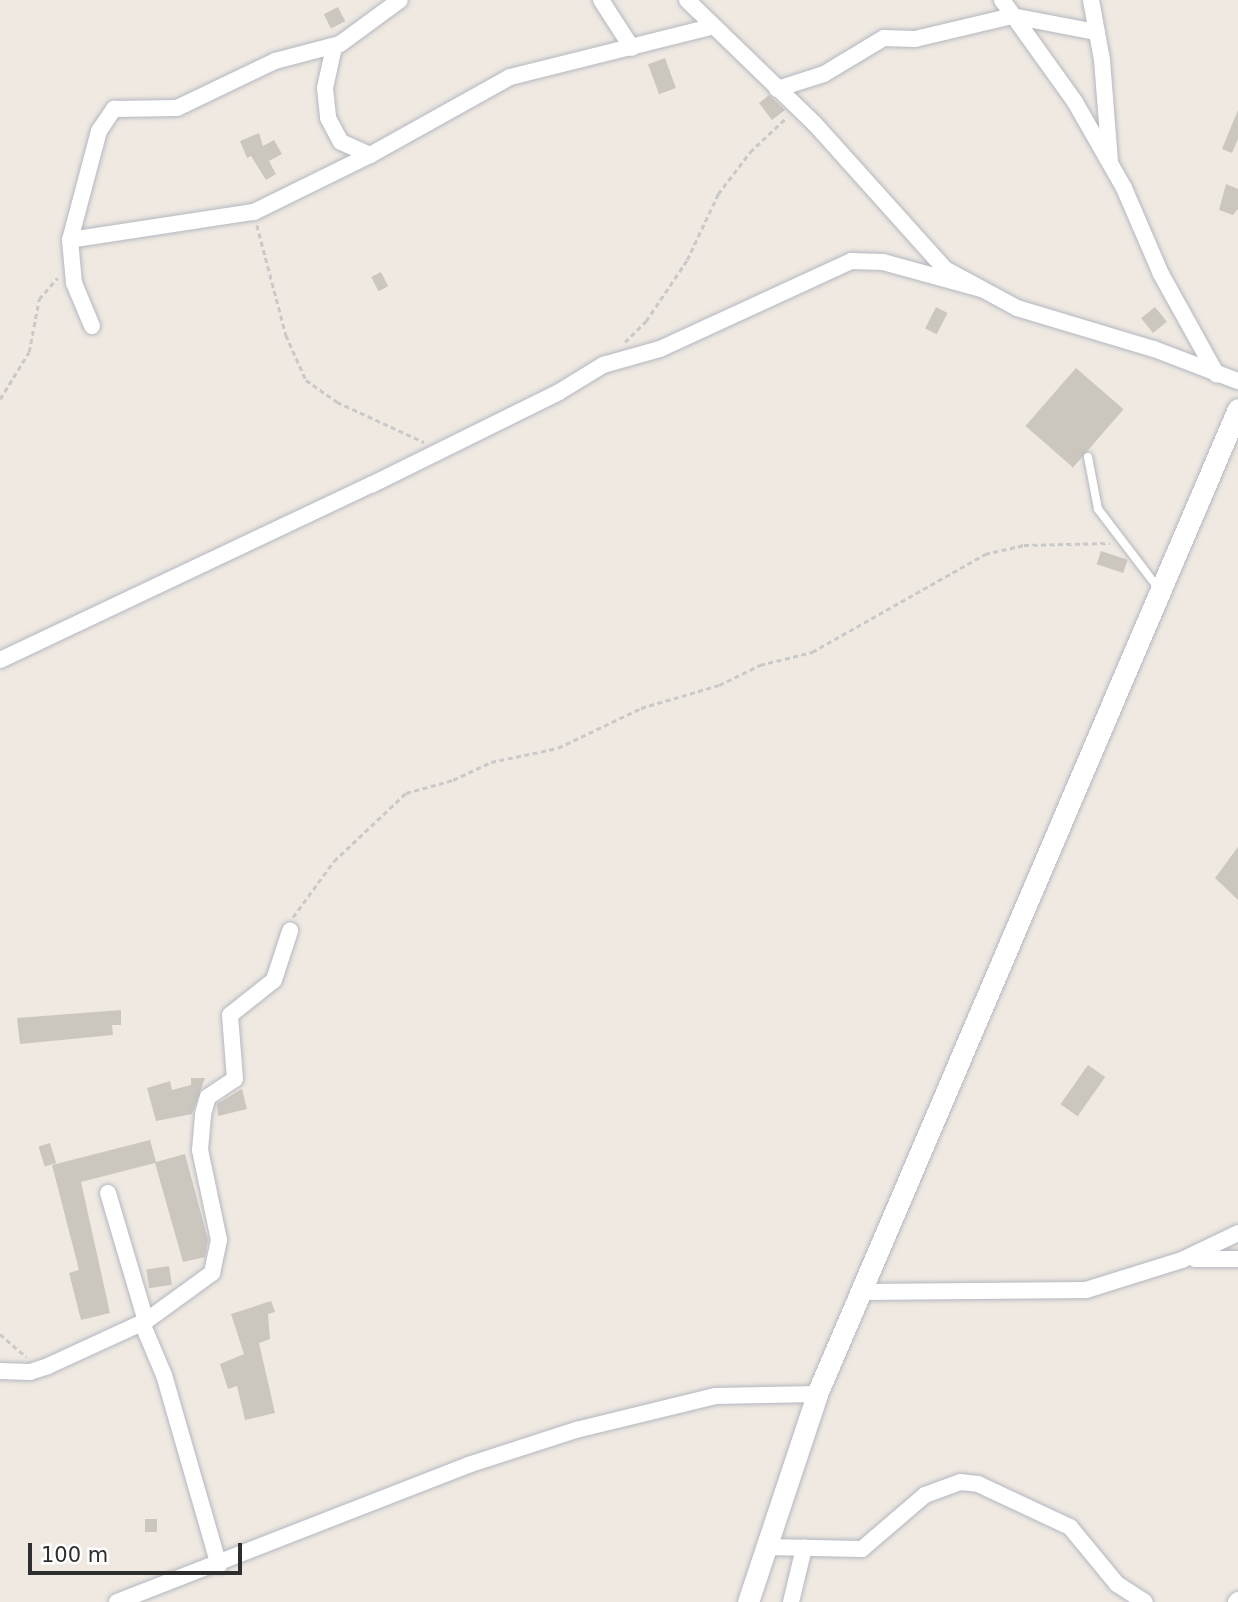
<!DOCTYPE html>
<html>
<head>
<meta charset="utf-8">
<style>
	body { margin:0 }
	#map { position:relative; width:1238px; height:1602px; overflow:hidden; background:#efe9e1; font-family:"DejaVu Sans",sans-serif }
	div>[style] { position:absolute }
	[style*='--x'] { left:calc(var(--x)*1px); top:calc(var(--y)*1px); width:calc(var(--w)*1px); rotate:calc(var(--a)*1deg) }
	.building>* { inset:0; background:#cbc7bf; transform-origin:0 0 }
	.path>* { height:2.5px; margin-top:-1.25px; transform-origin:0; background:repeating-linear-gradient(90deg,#c9c9c9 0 5px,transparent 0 8.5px) }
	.roads { filter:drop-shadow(0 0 2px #b4b7c1) drop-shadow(0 0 2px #b4b7c1) }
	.service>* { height:8px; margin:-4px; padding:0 4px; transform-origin:4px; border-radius:4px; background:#fff }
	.minor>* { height:16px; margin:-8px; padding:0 8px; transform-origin:8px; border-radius:8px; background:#fff }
	.tertiary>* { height:21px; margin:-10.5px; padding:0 10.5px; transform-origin:10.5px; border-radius:10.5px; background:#fff }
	span { translate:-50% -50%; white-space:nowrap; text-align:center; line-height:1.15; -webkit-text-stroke:6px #fff; paint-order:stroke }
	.scale { position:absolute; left:28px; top:1543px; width:214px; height:32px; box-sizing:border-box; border:4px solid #2e2e2e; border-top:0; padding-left:9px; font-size:21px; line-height:24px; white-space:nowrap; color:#2e2e2e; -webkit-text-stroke:5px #fff; paint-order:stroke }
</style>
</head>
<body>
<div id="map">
	<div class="building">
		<div style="left:338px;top:7px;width:16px;height:16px;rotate:63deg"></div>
		<div style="left:665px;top:58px;width:32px;height:18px;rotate:70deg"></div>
		<div style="clip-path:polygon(769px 95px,785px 110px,772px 120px,759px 103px)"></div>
		<div style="clip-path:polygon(1238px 110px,1238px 139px,1232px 153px,1222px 149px)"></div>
		<div style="clip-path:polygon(259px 133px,263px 146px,274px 140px,282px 154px,269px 161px,276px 174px,266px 180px,251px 156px,247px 158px,240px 141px)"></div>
		<div style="clip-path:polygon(1226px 184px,1238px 189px,1238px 209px,1233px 215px,1219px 210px)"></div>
		<div style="left:381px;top:272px;width:16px;height:11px;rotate:63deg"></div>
		<div style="left:936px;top:307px;width:13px;height:24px;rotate:27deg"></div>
		<div style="left:1155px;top:307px;width:19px;height:18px;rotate:51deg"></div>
		<div style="left:1076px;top:368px;width:63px;height:77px;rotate:41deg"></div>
		<div style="left:1101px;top:551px;width:28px;height:14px;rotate:18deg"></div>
		<div style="clip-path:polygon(1238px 847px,1238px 900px,1215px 878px)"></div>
		<div style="clip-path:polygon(121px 1010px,121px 1025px,112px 1025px,113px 1035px,20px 1044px,17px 1018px)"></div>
		<div style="left:1088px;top:1065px;width:21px;height:48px;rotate:35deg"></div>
		<div style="clip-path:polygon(191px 1078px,205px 1078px,192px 1114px,156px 1121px,147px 1088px,170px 1081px,172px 1090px,191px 1085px)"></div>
		<div style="clip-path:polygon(242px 1089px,247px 1109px,218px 1116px,217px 1104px)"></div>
		<div style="clip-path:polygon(150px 1140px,156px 1162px,185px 1154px,208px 1240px,205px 1257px,183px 1262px,155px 1163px,81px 1182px,110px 1313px,81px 1320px,69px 1273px,79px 1270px,52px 1165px)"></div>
		<div style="left:50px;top:1143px;width:21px;height:12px;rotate:73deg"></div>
		<div style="left:169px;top:1266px;width:19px;height:23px;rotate:81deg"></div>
		<div style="clip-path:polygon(271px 1301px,275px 1312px,268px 1314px,270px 1339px,259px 1343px,275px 1413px,245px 1420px,237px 1386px,228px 1389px,220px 1364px,244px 1354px,231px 1314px)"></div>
		<div style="left:145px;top:1519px;width:12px;height:13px"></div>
	</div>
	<div class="path">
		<div style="--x:257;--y:225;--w:114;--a:75.2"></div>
		<div style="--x:286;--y:335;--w:49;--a:66"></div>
		<div style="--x:306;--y:380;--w:38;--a:35"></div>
		<div style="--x:337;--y:402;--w:96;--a:24.7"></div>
		<div style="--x:625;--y:342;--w:30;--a:-45"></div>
		<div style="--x:646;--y:321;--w:73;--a:-56.1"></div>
		<div style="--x:687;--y:260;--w:73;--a:-64.8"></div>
		<div style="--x:718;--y:194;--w:53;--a:-52.7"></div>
		<div style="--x:750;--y:152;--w:51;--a:-43.4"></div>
		<div style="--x:0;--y:399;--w:55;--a:-58.3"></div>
		<div style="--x:29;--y:352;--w:54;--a:-79.3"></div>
		<div style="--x:39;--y:299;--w:28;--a:-49"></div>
		<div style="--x:293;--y:917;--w:69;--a:-53.8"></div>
		<div style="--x:334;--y:861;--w:99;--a:-43.4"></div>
		<div style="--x:406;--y:793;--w:49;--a:-15.5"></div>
		<div style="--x:453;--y:780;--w:42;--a:-25.3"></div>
		<div style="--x:491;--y:762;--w:68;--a:-11.8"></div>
		<div style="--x:558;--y:748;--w:92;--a:-25.7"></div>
		<div style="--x:641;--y:708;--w:81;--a:-16.4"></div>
		<div style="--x:719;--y:685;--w:46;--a:-26"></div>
		<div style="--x:760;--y:665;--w:54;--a:-14"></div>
		<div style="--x:812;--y:652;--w:199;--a:-29.5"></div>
		<div style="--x:985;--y:554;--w:40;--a:-13"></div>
		<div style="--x:1024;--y:545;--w:86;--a:-1.3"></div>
		<div style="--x:0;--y:1334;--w:35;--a:41"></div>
	</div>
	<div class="roads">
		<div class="service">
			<div style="--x:1088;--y:457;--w:53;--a:79.1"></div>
			<div style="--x:1098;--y:509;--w:101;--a:52.7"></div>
		</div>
		<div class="minor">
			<div style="--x:601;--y:0;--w:57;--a:57.1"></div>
			<div style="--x:687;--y:0;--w:177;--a:44.1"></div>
			<div style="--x:814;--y:123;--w:196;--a:48.1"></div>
			<div style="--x:945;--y:269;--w:82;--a:28.4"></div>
			<div style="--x:1017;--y:308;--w:143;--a:16.7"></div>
			<div style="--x:1154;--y:349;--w:90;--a:20.9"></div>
			<div style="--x:1002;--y:0;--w:125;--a:54.4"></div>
			<div style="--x:1075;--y:102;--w:99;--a:60.3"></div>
			<div style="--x:1124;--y:188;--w:94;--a:66.7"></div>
			<div style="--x:1161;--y:274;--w:115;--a:61"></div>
			<div style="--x:1091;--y:0;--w:61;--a:79.6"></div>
			<div style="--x:1102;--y:60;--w:101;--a:85.5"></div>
			<div style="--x:334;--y:47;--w:42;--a:102.4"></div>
			<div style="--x:325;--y:88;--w:30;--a:84"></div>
			<div style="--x:328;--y:118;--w:27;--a:62"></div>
			<div style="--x:341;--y:142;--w:32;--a:24"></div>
			<div style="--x:777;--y:89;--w:49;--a:-17.7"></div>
			<div style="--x:824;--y:74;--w:70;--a:-31"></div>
			<div style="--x:884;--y:38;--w:31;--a:2"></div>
			<div style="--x:915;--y:39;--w:100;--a:-13.3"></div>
			<div style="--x:1012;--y:16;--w:86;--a:10.8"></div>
			<div style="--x:70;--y:240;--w:186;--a:-8.7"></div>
			<div style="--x:254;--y:212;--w:129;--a:-26.2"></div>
			<div style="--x:370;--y:155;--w:160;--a:-29.1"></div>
			<div style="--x:510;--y:77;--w:207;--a:-14"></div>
			<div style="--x:92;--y:326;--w:47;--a:-112.7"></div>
			<div style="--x:74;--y:283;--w:43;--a:-95.3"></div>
			<div style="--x:70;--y:240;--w:113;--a:-75.1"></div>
			<div style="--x:99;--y:131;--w:27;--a:-56"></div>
			<div style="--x:114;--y:109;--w:63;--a:-0.9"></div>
			<div style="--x:177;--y:108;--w:109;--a:-25.6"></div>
			<div style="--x:275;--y:61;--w:67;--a:-14.7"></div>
			<div style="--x:340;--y:44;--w:74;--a:-36.3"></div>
			<div style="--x:0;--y:660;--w:410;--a:-25.3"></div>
			<div style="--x:371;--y:485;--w:210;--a:-26.3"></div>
			<div style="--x:559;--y:392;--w:52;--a:-31.5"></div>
			<div style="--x:603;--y:365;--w:59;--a:-15.7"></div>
			<div style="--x:660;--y:349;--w:210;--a:-24.7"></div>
			<div style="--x:851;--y:261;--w:32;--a:2"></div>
			<div style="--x:883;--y:262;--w:102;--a:15.4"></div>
			<div style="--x:108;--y:1193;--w:134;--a:73.5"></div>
			<div style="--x:1195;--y:1259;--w:43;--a:0"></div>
			<div style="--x:863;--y:1292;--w:223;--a:-0.5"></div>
			<div style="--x:1086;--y:1290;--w:101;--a:-17.4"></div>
			<div style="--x:1182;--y:1260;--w:62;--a:-25.7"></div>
			<div style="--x:142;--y:1323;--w:56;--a:67.1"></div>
			<div style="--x:164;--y:1375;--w:198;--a:73.9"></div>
			<div style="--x:0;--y:1371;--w:30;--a:2"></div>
			<div style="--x:30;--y:1372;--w:19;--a:-18"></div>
			<div style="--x:48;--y:1366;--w:108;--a:-24.7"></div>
			<div style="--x:146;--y:1321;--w:82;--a:-36"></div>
			<div style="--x:212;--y:1273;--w:34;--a:-78"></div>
			<div style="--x:219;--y:1240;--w:92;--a:-101.9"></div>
			<div style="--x:200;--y:1150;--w:36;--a:-85"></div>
			<div style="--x:203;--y:1114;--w:18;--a:-74"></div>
			<div style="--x:208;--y:1097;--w:32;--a:-34"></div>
			<div style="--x:235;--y:1079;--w:64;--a:-94.5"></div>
			<div style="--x:230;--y:1015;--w:56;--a:-38.5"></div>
			<div style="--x:274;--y:980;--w:52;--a:-71.9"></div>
			<div style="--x:766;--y:1547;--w:96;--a:1.2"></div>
			<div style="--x:862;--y:1549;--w:83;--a:-40.6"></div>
			<div style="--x:925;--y:1495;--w:37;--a:-20"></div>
			<div style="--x:960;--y:1482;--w:18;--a:6"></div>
			<div style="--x:978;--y:1484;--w:102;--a:25.1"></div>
			<div style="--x:1070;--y:1527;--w:74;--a:50.5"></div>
			<div style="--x:1117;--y:1584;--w:33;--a:33"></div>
			<div style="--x:117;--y:1602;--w:377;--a:-21.3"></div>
			<div style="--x:468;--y:1465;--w:114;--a:-18"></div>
			<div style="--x:576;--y:1430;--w:143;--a:-13.7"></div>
			<div style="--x:715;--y:1396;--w:102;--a:-1.1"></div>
			<div style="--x:791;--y:1602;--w:56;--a:-76.5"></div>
			<div style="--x:1236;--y:1602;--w:3;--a:-45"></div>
		</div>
		<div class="tertiary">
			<div style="--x:748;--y:1602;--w:219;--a:-71.6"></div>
			<div style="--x:817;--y:1394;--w:1071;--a:-66.86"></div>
		</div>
	</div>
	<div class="scale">100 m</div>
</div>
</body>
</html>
